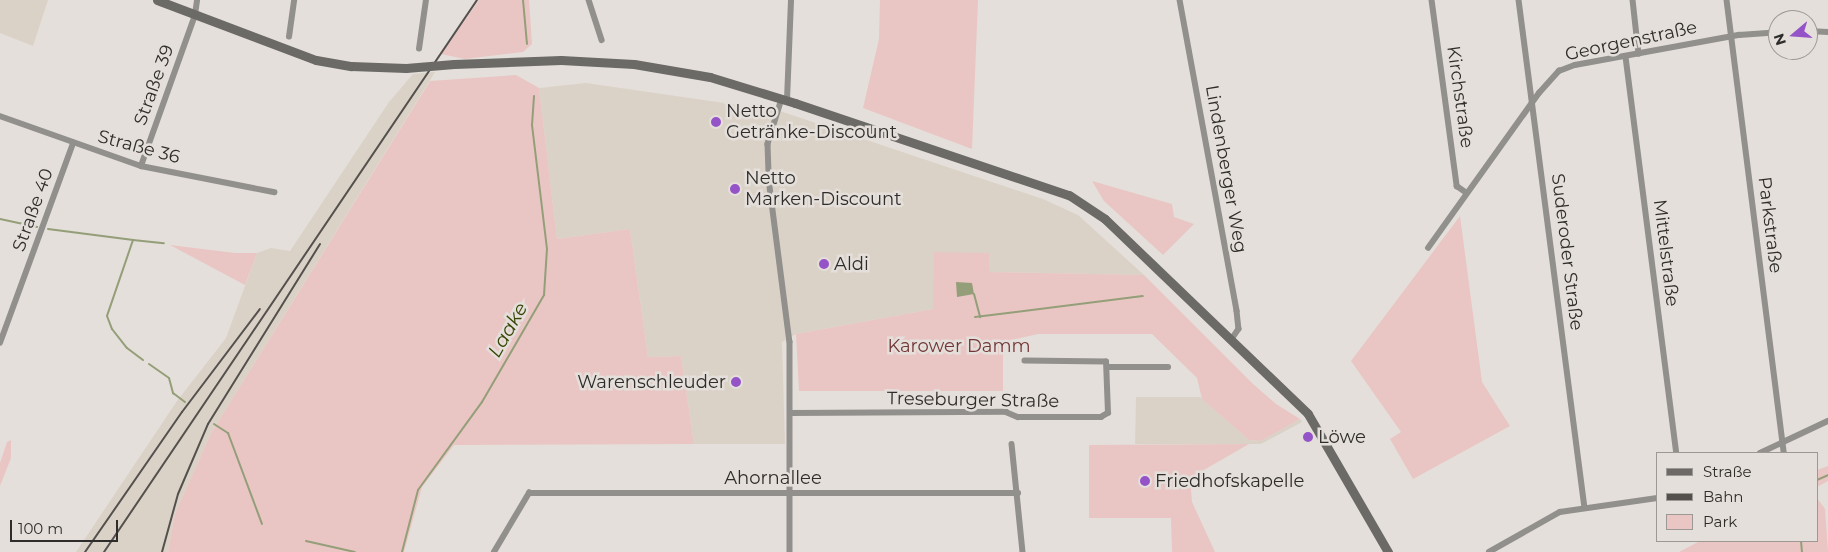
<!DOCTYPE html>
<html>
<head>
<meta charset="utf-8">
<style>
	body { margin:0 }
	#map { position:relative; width:1828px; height:552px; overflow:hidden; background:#e4dfda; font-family:Montserrat,sans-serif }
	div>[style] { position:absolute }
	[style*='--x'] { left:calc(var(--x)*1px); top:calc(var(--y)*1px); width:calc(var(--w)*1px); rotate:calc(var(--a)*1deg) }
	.built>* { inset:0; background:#dbd2c7 }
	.green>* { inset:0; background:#e9c6c4 }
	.water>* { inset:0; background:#949e78 }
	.stream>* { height:2px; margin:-1px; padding:0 1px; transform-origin:1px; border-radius:1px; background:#949e78 }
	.minor>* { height:5.5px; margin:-2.75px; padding:0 2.75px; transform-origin:2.75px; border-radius:2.75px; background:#91908d }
	.secondary>* { height:9px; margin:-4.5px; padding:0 4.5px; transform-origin:4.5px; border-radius:4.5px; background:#6b6a66 }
	.rail>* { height:2px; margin:-1px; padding:0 1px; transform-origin:1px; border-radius:1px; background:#53504e }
	.secondary-bridge>* { height:9px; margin:-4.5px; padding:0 4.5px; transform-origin:4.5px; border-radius:4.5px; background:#6b6a66 }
	.dots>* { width:14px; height:14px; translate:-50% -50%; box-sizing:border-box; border:2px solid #e4dfda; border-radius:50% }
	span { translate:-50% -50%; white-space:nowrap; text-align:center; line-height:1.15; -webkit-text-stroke:5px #e4dfda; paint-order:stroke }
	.street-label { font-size:18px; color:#2f2d2b }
	.poi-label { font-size:18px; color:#2f2d2b }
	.left { translate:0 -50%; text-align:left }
	.right { translate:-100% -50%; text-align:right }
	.park-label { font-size:18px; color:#733636 }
	.water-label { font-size:19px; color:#384402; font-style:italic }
	.legend { position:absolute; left:1656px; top:452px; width:162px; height:90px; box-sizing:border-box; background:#e4dfda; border:1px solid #9c9894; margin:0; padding:6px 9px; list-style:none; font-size:15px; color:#2f2d2b }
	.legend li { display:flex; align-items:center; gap:10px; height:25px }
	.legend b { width:25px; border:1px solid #9c9894 }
	.north { position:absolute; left:1768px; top:10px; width:50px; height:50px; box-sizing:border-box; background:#e4dfda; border:1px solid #9c9894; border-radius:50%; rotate:252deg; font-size:14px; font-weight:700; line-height:20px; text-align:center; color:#2f2d2b }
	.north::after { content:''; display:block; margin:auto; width:18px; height:22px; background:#9553c8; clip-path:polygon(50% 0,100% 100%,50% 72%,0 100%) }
	.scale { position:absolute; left:10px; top:520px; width:108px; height:22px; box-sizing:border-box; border:2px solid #2f2d2b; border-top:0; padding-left:6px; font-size:15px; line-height:18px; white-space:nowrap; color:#2f2d2b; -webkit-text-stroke:4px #e4dfda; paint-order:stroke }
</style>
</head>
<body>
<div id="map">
	<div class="built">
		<div style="clip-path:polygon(0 0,48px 0,33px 46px,0 33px)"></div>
		<div style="clip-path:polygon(435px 72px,211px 433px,175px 514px,168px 552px,76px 552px,177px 401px,226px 338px,257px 253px,271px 248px,290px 251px,389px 102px,413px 74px)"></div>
		<div style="clip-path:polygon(586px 83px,780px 111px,1043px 199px,1078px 215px,1144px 275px,990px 272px,989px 253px,933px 309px,796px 334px,782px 342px,785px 444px,694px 444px,681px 356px,648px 357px,630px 229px,557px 239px,539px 88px)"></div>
		<div style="clip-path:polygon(1136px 397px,1200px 397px,1249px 440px,1261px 441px,1300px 419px,1302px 422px,1261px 444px,1135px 444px)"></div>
	</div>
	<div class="green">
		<div style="clip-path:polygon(479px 0,529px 0,532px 44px,523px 52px,465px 59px,441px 54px)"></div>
		<div style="clip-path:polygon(880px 0,978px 0,972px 149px,863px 108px,879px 39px)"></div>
		<div style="clip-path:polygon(516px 75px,539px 88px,557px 239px,630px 229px,648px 357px,681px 356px,694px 444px,454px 445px,422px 487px,404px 552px,168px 552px,175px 514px,211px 433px,430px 81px)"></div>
		<div style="clip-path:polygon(1092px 181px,1172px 204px,1174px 217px,1194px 224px,1163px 255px,1104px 201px)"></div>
		<div style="clip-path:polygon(1460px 216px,1482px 382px,1510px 426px,1413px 479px,1390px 439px,1401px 432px,1351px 361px)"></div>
		<div style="clip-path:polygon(170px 245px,235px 253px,257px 253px,245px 285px)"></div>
		<div style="clip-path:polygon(934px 252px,989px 253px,990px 272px,1144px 275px,1253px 384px,1276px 404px,1300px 419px,1261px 441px,1249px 440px,1202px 399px,1197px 378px,1152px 334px,1038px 334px,1003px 342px,1003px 391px,799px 391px,796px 334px,933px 309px)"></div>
		<div style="clip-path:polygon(11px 440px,11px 458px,0 486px,0 463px,7px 442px)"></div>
		<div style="clip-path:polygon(1249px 444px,1190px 478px,1192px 502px,1215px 552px,1172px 552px,1171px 518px,1089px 518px,1089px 445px)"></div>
		<div style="clip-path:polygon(1828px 466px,1828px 481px,1817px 487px,1817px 470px)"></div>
		<div style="clip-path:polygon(1817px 498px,1825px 509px,1828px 552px,1679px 552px,1700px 541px,1817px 541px)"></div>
	</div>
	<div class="water">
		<div style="clip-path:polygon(956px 282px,972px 283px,974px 294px,957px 297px)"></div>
	</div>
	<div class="stream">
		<div style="--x:523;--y:0;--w:44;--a:84.8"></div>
		<div style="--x:0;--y:219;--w:38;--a:12"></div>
		<div style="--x:48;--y:229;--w:86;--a:7.4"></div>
		<div style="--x:133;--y:240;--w:80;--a:108.9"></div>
		<div style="--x:107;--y:316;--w:14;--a:69"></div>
		<div style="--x:112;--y:329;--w:24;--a:52"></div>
		<div style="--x:127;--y:348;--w:20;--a:37"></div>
		<div style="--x:133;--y:240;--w:31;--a:6"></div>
		<div style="--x:974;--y:294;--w:24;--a:75"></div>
		<div style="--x:975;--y:317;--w:169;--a:-7.1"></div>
		<div style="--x:149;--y:364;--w:24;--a:35"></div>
		<div style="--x:169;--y:378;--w:16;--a:75"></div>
		<div style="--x:173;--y:393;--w:15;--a:37"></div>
		<div style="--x:214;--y:424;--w:17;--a:33"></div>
		<div style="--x:228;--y:433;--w:97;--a:69.5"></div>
		<div style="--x:1817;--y:480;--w:12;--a:-24"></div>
		<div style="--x:306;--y:541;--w:50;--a:12.7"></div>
		<div style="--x:1801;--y:541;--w:11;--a:85"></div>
		<div style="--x:402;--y:552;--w:64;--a:-75.5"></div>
		<div style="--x:418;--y:490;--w:109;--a:-54"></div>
		<div style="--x:482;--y:402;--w:124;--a:-59.9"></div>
		<div style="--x:544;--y:295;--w:46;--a:-86.3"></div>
		<div style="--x:547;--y:249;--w:125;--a:-96.9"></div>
		<div style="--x:532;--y:125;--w:29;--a:-86"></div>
	</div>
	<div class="minor">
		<div style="--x:589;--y:0;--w:42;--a:72"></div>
		<div style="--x:1180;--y:0;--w:316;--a:79.6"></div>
		<div style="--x:1237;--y:311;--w:18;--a:84"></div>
		<div style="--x:1239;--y:329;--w:14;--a:124"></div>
		<div style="--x:1432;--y:0;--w:188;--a:82.3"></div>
		<div style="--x:1457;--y:186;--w:12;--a:35"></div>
		<div style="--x:1519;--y:0;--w:512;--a:82.6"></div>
		<div style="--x:1633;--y:0;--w:54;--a:83.7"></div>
		<div style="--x:1727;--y:0;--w:457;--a:82.8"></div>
		<div style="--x:1808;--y:31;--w:20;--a:3"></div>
		<div style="--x:289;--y:37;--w:37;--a:-82"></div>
		<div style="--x:419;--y:49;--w:49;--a:-81.9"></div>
		<div style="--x:1626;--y:57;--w:399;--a:82.7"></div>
		<div style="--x:782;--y:99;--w:47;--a:107.3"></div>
		<div style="--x:768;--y:144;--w:35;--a:88"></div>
		<div style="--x:769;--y:179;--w:164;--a:82.7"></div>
		<div style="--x:790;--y:342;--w:210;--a:90"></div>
		<div style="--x:787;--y:100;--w:100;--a:-87.7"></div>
		<div style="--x:0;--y:116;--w:150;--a:19.5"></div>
		<div style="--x:141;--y:166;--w:136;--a:11.1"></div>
		<div style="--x:141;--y:166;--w:160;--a:-70.3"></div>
		<div style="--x:195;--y:15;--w:15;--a:-82"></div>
		<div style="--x:1428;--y:248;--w:191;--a:-54.4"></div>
		<div style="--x:1539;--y:93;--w:30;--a:-48"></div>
		<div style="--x:1559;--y:71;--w:17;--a:-21"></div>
		<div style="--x:1575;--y:65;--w:167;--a:-10.4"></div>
		<div style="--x:1739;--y:35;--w:39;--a:-4"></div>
		<div style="--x:0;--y:343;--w:212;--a:-69.9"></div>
		<div style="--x:1108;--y:367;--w:60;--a:0"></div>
		<div style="--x:790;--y:413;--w:216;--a:-0.3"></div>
		<div style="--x:1006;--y:412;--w:13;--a:23"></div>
		<div style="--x:1018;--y:417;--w:83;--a:0"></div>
		<div style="--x:1101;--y:417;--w:8;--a:-30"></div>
		<div style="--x:1108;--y:413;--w:51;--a:-92.2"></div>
		<div style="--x:1106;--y:362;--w:81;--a:-179.3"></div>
		<div style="--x:1012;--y:444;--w:109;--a:84.2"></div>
		<div style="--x:1760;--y:453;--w:75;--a:-25.2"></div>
		<div style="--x:494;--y:552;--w:69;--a:-59.3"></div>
		<div style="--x:529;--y:493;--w:489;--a:0"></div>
		<div style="--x:1489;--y:552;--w:81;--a:-29.4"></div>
		<div style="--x:1560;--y:512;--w:98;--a:-8.2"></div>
	</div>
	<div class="secondary">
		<div style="--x:157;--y:0;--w:170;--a:20.7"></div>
		<div style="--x:316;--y:60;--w:36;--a:10"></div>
		<div style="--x:351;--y:66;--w:55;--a:2.1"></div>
		<div style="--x:454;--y:64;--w:107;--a:-2.1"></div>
		<div style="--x:561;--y:60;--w:73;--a:3.1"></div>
		<div style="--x:634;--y:64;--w:77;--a:9.7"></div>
		<div style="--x:710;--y:77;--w:89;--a:17"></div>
		<div style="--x:795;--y:103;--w:289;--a:18.6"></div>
		<div style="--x:1069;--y:195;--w:43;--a:33.7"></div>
		<div style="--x:1105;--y:219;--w:281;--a:43.8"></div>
		<div style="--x:1308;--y:414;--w:160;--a:59.9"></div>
	</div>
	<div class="rail">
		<div style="--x:85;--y:552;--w:170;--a:-55.3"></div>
		<div style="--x:182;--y:412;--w:129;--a:-52.9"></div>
		<div style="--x:104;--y:552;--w:666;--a:-55.95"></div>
		<div style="--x:162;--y:552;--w:60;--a:-74.6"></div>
		<div style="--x:178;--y:494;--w:76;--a:-66.8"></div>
		<div style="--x:208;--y:424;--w:212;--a:-58.1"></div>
	</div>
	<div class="secondary-bridge">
		<div style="--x:406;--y:68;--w:48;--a:-4.8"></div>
	</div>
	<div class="dots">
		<div style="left:716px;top:122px;background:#9553c8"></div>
		<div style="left:735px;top:189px;background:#9553c8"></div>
		<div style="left:824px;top:264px;background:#9553c8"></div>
		<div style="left:736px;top:382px;background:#9553c8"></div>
		<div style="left:1308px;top:437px;background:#9553c8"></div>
		<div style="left:1145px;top:481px;background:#9553c8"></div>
	</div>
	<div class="street-label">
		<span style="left:1631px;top:41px;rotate:-12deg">Georgenstraße</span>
		<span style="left:154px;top:85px;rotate:-70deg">Straße 39</span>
		<span style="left:1460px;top:97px;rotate:82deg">Kirchstraße</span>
		<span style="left:139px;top:147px;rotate:15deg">Straße 36</span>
		<span style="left:1226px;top:169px;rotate:80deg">Lindenberger Weg</span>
		<span style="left:33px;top:210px;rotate:-70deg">Straße 40</span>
		<span style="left:1770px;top:225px;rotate:83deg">Parkstraße</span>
		<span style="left:1567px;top:252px;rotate:83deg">Suderoder Straße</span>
		<span style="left:1666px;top:253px;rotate:83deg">Mittelstraße</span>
		<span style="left:973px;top:400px;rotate:1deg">Treseburger Straße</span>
		<span style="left:773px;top:478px">Ahornallee</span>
	</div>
	<div class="poi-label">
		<span class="left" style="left:726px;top:122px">Netto<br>Getränke-Discount</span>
		<span class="left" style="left:745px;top:189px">Netto<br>Marken-Discount</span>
		<span class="left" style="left:834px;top:264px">Aldi</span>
		<span class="right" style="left:726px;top:382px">Warenschleuder</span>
		<span class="left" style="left:1318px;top:437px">Löwe</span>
		<span class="left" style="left:1155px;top:481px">Friedhofskapelle</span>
	</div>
	<div class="park-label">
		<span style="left:959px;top:346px">Karower Damm</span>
	</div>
	<div class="water-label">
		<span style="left:508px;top:330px;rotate:-60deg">Laake</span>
	</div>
	<ul class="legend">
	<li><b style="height:6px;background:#6b6a66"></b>Straße</li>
	<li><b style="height:6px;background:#53504e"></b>Bahn</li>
	<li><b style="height:14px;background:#e9c6c4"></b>Park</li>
	</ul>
	<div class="north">N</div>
	<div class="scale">100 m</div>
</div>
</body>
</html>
